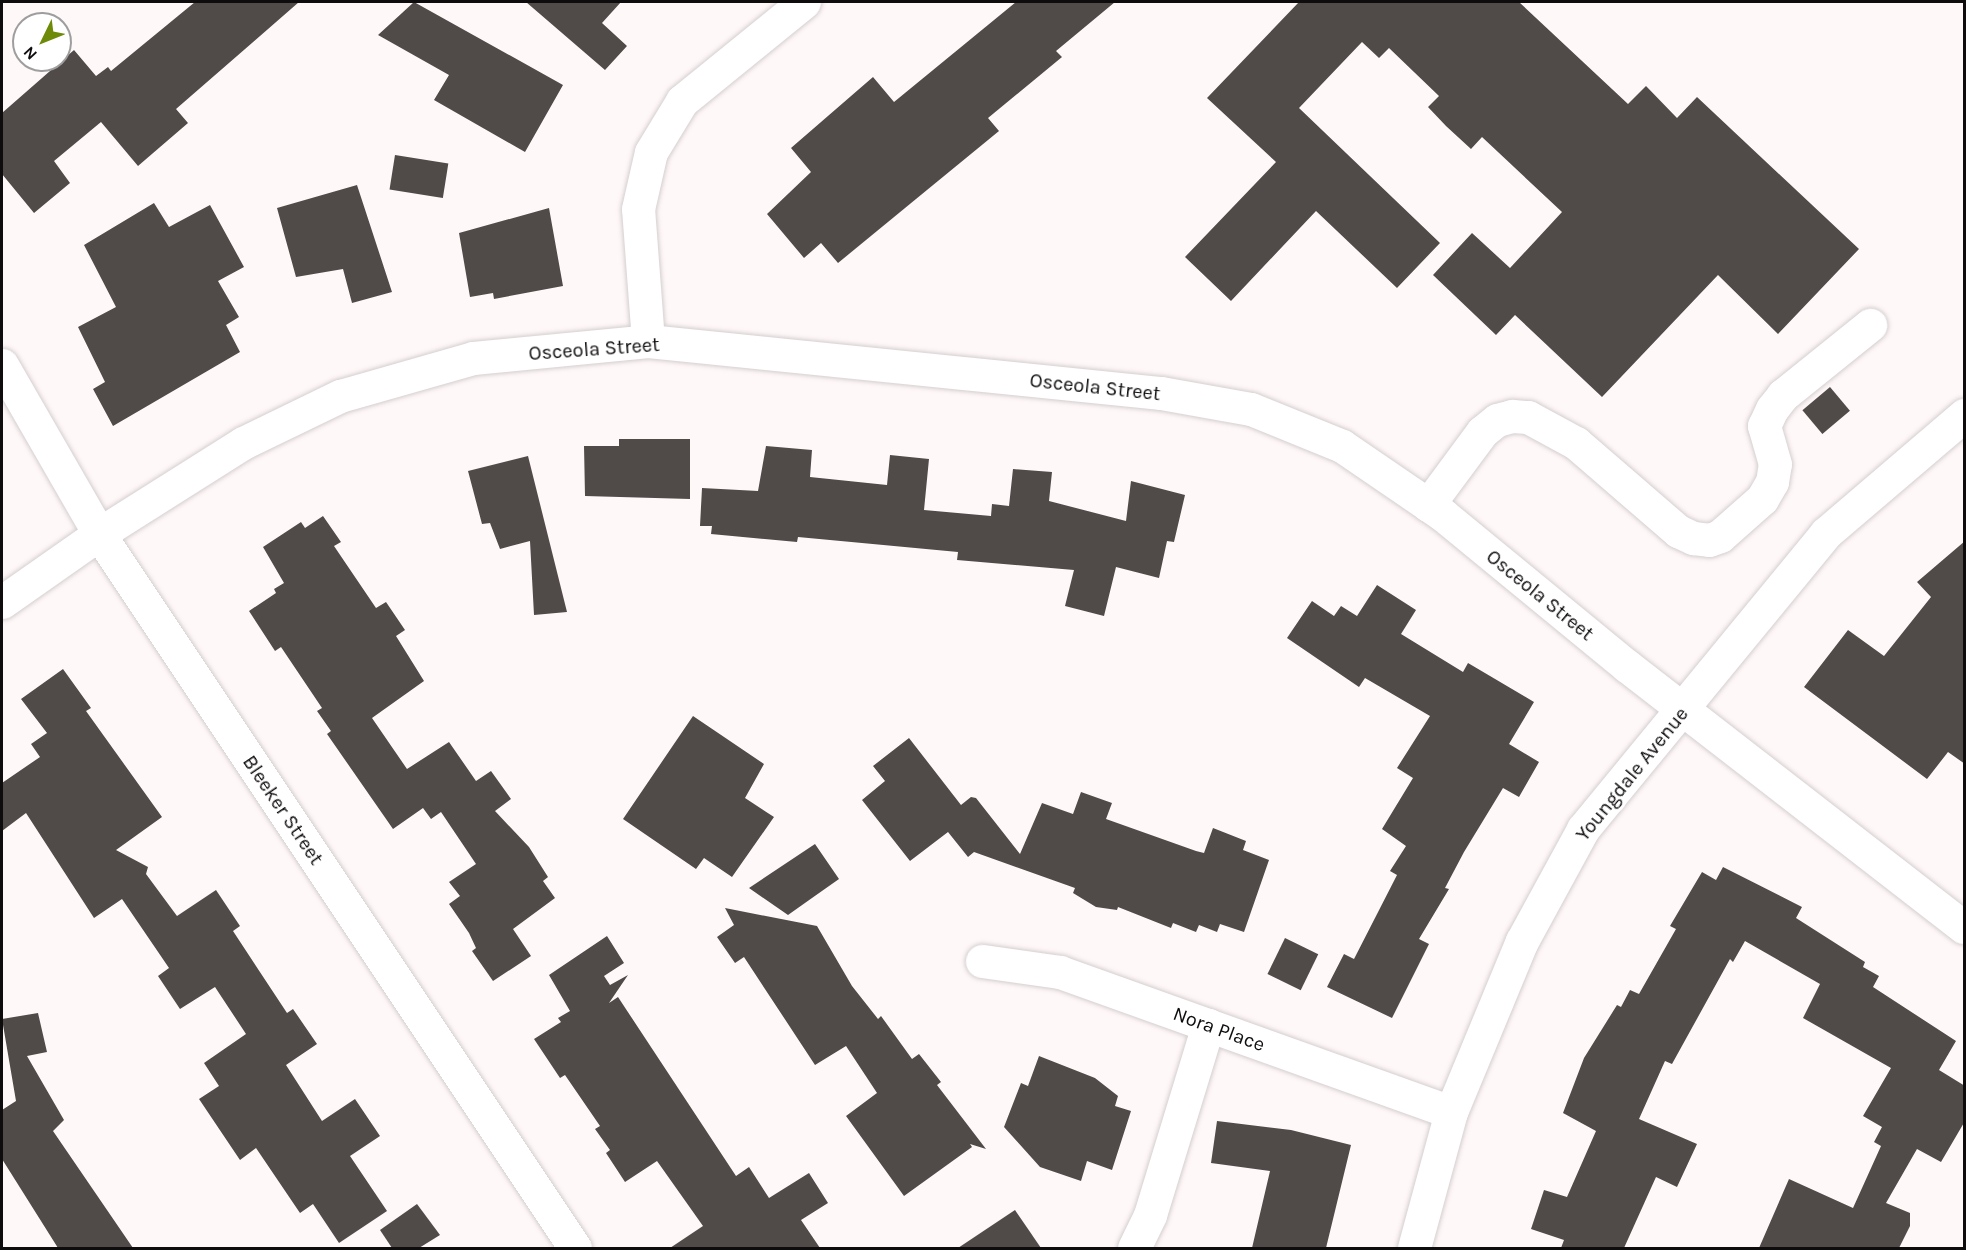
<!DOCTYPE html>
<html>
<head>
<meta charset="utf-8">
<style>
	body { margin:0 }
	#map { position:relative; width:1966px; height:1250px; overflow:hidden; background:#fff8f8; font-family:Karla,sans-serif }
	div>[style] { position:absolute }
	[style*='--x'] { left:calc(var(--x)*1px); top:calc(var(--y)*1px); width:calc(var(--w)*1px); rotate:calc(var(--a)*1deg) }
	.building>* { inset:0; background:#504a49; transform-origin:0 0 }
	.roads { filter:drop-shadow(0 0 2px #d5cecf) drop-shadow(0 0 2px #d5cecf) }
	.minor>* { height:33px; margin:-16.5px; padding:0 16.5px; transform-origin:16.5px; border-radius:16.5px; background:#fff }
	span { translate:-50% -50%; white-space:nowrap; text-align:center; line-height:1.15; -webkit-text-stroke:6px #fff; paint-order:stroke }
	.street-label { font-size:20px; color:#0f0c0d }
	.frame { position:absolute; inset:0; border:3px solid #0f0c0d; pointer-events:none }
	.north { position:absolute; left:12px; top:12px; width:60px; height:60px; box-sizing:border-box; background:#fff; border:2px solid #9f9e9e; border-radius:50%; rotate:227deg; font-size:16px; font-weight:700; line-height:24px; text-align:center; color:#0f0c0d }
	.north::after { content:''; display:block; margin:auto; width:21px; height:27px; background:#6d8b08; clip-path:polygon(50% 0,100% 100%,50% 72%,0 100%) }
</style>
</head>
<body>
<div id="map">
	<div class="building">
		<div style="clip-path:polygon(195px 2px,299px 2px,176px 109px,188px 123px,138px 166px,101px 122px,54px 161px,70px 183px,34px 213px,2px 174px,2px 113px,74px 50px,96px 76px,108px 67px,111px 71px)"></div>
		<div style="clip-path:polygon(414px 2px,563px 85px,525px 152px,434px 100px,449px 75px,378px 35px)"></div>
		<div style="clip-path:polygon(526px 2px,621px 2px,602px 23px,627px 46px,605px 70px)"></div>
		<div style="clip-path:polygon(1016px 2px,1115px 2px,1056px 51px,1062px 57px,988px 118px,999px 131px,916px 199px,838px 263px,821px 243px,804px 258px,767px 214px,811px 172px,791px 148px,873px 77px,894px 102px)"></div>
		<div style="clip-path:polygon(1299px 2px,1519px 2px,1628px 104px,1646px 86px,1677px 118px,1697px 97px,1859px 249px,1778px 334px,1718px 275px,1602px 397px,1515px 315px,1496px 335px,1433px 275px,1472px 233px,1510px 268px,1562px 212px,1482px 137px,1471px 149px,1446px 126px,1428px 107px,1439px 96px,1389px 48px,1379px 58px,1362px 42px,1299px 108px,1440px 243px,1397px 288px,1316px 211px,1231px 301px,1185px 257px,1276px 162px,1207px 98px)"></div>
		<div style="left:395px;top:155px;width:54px;height:35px;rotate:9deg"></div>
		<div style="clip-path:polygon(357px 185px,392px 292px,352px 303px,343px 269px,296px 277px,277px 208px)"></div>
		<div style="clip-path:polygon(154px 203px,169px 227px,210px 205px,244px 267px,218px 281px,239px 317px,226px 325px,240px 352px,113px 426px,93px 389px,105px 382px,78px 327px,116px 307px,84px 245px)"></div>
		<div style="clip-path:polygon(549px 208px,563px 286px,494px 299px,493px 293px,470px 297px,459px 233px)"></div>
		<div style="left:1830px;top:387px;width:31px;height:36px;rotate:50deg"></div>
		<div style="clip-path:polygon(619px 439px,690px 439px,690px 499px,585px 496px,584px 446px,619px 446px)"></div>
		<div style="clip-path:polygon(766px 446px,812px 450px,810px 477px,887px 485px,890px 455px,929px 459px,924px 510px,991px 516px,992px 504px,1009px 506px,1013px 469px,1052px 472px,1049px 501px,1126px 521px,1131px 481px,1185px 495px,1174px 542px,1167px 541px,1159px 578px,1116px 567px,1104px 616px,1065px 606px,1074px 570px,957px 560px,958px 552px,798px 537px,797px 542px,711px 534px,712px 526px,700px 526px,702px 488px,758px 491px)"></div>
		<div style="clip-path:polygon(528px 456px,567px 612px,534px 615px,530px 541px,500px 549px,490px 523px,482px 524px,468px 471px)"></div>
		<div style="clip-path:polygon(323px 516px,341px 542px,334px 546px,376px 608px,386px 602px,405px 630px,396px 636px,424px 681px,372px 718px,407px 769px,449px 742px,476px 781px,491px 771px,511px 799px,495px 811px,529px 847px,548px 877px,543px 881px,555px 898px,513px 929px,531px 956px,493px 981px,472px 951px,476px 948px,469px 933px,449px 904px,460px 896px,449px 882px,476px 864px,441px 812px,431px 819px,423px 808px,393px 829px,327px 734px,331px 731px,317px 711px,322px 708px,281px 647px,275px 651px,249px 611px,276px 593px,274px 589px,284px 583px,263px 547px,301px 522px,305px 528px)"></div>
		<div style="clip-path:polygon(1965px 541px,1965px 764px,1948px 752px,1927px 779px,1804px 687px,1848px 630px,1884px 656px,1931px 597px,1917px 582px)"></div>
		<div style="clip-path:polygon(1377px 585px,1416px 610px,1401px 634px,1463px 672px,1468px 663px,1534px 702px,1509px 744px,1539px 762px,1519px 797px,1503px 788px,1464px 852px,1445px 888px,1449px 889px,1419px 939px,1429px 944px,1392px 1018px,1327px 987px,1344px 954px,1354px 959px,1397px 875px,1390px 871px,1406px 846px,1382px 829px,1413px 778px,1397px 768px,1430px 716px,1365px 678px,1359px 687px,1287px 638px,1312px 601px,1334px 616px,1341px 606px,1357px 616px)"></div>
		<div style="clip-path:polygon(63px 669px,91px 708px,86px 711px,162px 817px,116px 850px,148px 867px,146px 874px,177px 916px,216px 890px,240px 926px,233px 931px,287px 1013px,293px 1009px,317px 1044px,286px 1065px,322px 1121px,355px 1099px,380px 1136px,350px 1156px,387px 1211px,339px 1243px,313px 1204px,300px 1213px,256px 1148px,240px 1160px,199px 1099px,219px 1086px,204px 1063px,246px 1034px,215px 987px,180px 1009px,158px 976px,169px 968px,122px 899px,94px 918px,26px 813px,2px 831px,2px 783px,40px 757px,31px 744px,47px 733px,21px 699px)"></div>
		<div style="clip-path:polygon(693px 716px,764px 764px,745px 798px,774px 817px,732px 877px,704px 858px,696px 869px,623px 819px)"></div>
		<div style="clip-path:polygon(909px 738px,961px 805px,971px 797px,976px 798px,1020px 854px,1042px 803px,1073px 814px,1081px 792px,1112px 803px,1106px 819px,1196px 851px,1204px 853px,1213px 828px,1246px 841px,1243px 850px,1269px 860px,1244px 932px,1220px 924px,1217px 932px,1199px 925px,1196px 932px,1173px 923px,1171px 928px,1118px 907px,1117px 910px,1096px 907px,1073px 893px,1075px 888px,974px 852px,968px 857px,948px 832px,910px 861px,862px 800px,885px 781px,873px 766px)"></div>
		<div style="clip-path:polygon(815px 844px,839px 879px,812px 898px,788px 915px,749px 888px)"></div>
		<div style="clip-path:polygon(1723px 867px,1802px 907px,1796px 918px,1865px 962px,1863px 967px,1879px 976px,1873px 987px,1956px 1041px,1939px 1070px,1965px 1086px,1965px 1121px,1941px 1162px,1917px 1149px,1886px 1203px,1910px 1213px,1910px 1226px,1899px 1248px,1759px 1248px,1789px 1179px,1853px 1208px,1881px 1146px,1874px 1142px,1882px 1127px,1863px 1116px,1891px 1068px,1803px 1018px,1820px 984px,1745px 941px,1733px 962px,1730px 959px,1672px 1064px,1665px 1061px,1639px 1119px,1697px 1144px,1677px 1187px,1656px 1177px,1624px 1248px,1561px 1248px,1564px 1240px,1531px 1229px,1544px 1190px,1567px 1197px,1596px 1131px,1563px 1113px,1584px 1058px,1617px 1005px,1621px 1007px,1630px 990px,1639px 994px,1676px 929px,1670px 926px,1702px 872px,1716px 880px)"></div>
		<div style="clip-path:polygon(725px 908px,817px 926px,852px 986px,878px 1019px,881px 1016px,912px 1059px,919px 1054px,941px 1082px,937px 1085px,986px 1149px,970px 1144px,972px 1147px,904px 1196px,846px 1116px,877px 1093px,846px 1046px,815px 1065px,744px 957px,735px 963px,717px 937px,734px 925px)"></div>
		<div style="clip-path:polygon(607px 936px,624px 963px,604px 976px,610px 985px,628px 975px,609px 1003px,618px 997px,736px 1176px,749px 1167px,769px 1198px,809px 1173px,828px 1203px,801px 1220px,820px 1248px,670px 1248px,703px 1226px,657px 1161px,625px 1182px,606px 1153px,610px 1150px,595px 1129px,600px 1126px,565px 1075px,560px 1078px,534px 1039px,561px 1022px,558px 1018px,570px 1011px,549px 975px)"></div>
		<div style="left:1285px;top:938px;width:37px;height:40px;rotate:26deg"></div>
		<div style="clip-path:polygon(38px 1013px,47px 1052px,27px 1056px,64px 1120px,53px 1131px,133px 1248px,58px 1248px,2px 1159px,2px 1110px,16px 1101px,2px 1019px)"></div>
		<div style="clip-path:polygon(1039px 1056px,1095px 1078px,1118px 1096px,1115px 1106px,1131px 1111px,1112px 1170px,1087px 1161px,1081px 1181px,1040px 1167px,1004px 1127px,1021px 1083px,1028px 1086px)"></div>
		<div style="clip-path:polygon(1217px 1121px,1291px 1130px,1351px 1145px,1326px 1248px,1252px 1248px,1270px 1171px,1211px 1163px)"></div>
		<div style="clip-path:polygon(417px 1204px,440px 1235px,419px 1248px,392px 1248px,380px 1230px)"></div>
		<div style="clip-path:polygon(1015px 1210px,1041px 1248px,958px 1248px)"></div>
	</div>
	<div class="roads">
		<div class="minor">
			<div style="--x:648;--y:341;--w:132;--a:-94.3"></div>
			<div style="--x:638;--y:209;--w:58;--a:-77.2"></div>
			<div style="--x:651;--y:152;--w:60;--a:-58.7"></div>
			<div style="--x:682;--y:101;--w:157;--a:-39.1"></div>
			<div style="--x:2;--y:365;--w:195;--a:60.1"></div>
			<div style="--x:99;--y:534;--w:858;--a:56.31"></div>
			<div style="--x:1428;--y:505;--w:91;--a:-53.5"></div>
			<div style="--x:1482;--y:432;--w:19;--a:-39"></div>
			<div style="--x:1497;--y:420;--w:16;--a:-15"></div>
			<div style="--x:1512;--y:416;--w:16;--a:4"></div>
			<div style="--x:1528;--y:417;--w:55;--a:28.4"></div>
			<div style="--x:1576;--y:443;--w:135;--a:40.8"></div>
			<div style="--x:1678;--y:531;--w:17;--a:25"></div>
			<div style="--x:1693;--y:538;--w:16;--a:7"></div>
			<div style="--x:1709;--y:540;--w:12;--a:-20"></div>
			<div style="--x:1720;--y:536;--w:56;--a:-41.4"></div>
			<div style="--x:1762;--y:499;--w:20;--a:-60"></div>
			<div style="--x:1772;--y:482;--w:18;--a:-81"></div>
			<div style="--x:1775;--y:464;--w:40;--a:-106"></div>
			<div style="--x:1764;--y:426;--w:19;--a:-65"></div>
			<div style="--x:1772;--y:409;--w:18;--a:-52"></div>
			<div style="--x:1783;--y:395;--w:112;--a:-38.8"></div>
			<div style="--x:2;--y:602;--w:118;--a:-35"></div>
			<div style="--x:99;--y:534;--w:170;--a:-32.3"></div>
			<div style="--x:243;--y:443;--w:108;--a:-25.9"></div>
			<div style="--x:340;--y:396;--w:138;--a:-15.9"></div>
			<div style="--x:473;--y:358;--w:176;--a:-5.5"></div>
			<div style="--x:648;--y:341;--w:516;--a:5.79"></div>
			<div style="--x:1161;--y:393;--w:91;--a:10.1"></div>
			<div style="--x:1251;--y:409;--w:98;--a:22.1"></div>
			<div style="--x:1342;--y:446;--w:122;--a:34.3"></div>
			<div style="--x:1443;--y:515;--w:238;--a:39.4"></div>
			<div style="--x:1627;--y:666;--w:426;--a:37.8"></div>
			<div style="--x:982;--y:961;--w:79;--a:8"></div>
			<div style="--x:1060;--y:972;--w:415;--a:19.7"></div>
			<div style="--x:1134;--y:1248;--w:37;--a:-64"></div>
			<div style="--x:1150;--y:1215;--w:199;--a:-73"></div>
			<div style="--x:1414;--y:1248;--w:141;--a:-74.8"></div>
			<div style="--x:1451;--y:1112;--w:185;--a:-67.5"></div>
			<div style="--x:1522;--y:941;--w:128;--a:-61.4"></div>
			<div style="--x:1583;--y:829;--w:383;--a:-50.6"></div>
			<div style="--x:1826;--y:533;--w:182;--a:-40.5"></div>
		</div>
	</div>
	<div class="street-label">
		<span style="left:594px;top:349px;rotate:-4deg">Osceola Street</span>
		<span style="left:1095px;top:387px;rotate:6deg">Osceola Street</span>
		<span style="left:1540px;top:595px;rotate:39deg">Osceola Street</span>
		<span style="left:1632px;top:774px;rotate:-51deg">Youngdale Avenue</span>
		<span style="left:283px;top:810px;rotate:56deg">Bleeker Street</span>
		<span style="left:1219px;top:1029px;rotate:20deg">Nora Place</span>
	</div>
	<div class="frame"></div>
	<div class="north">N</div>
</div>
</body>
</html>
